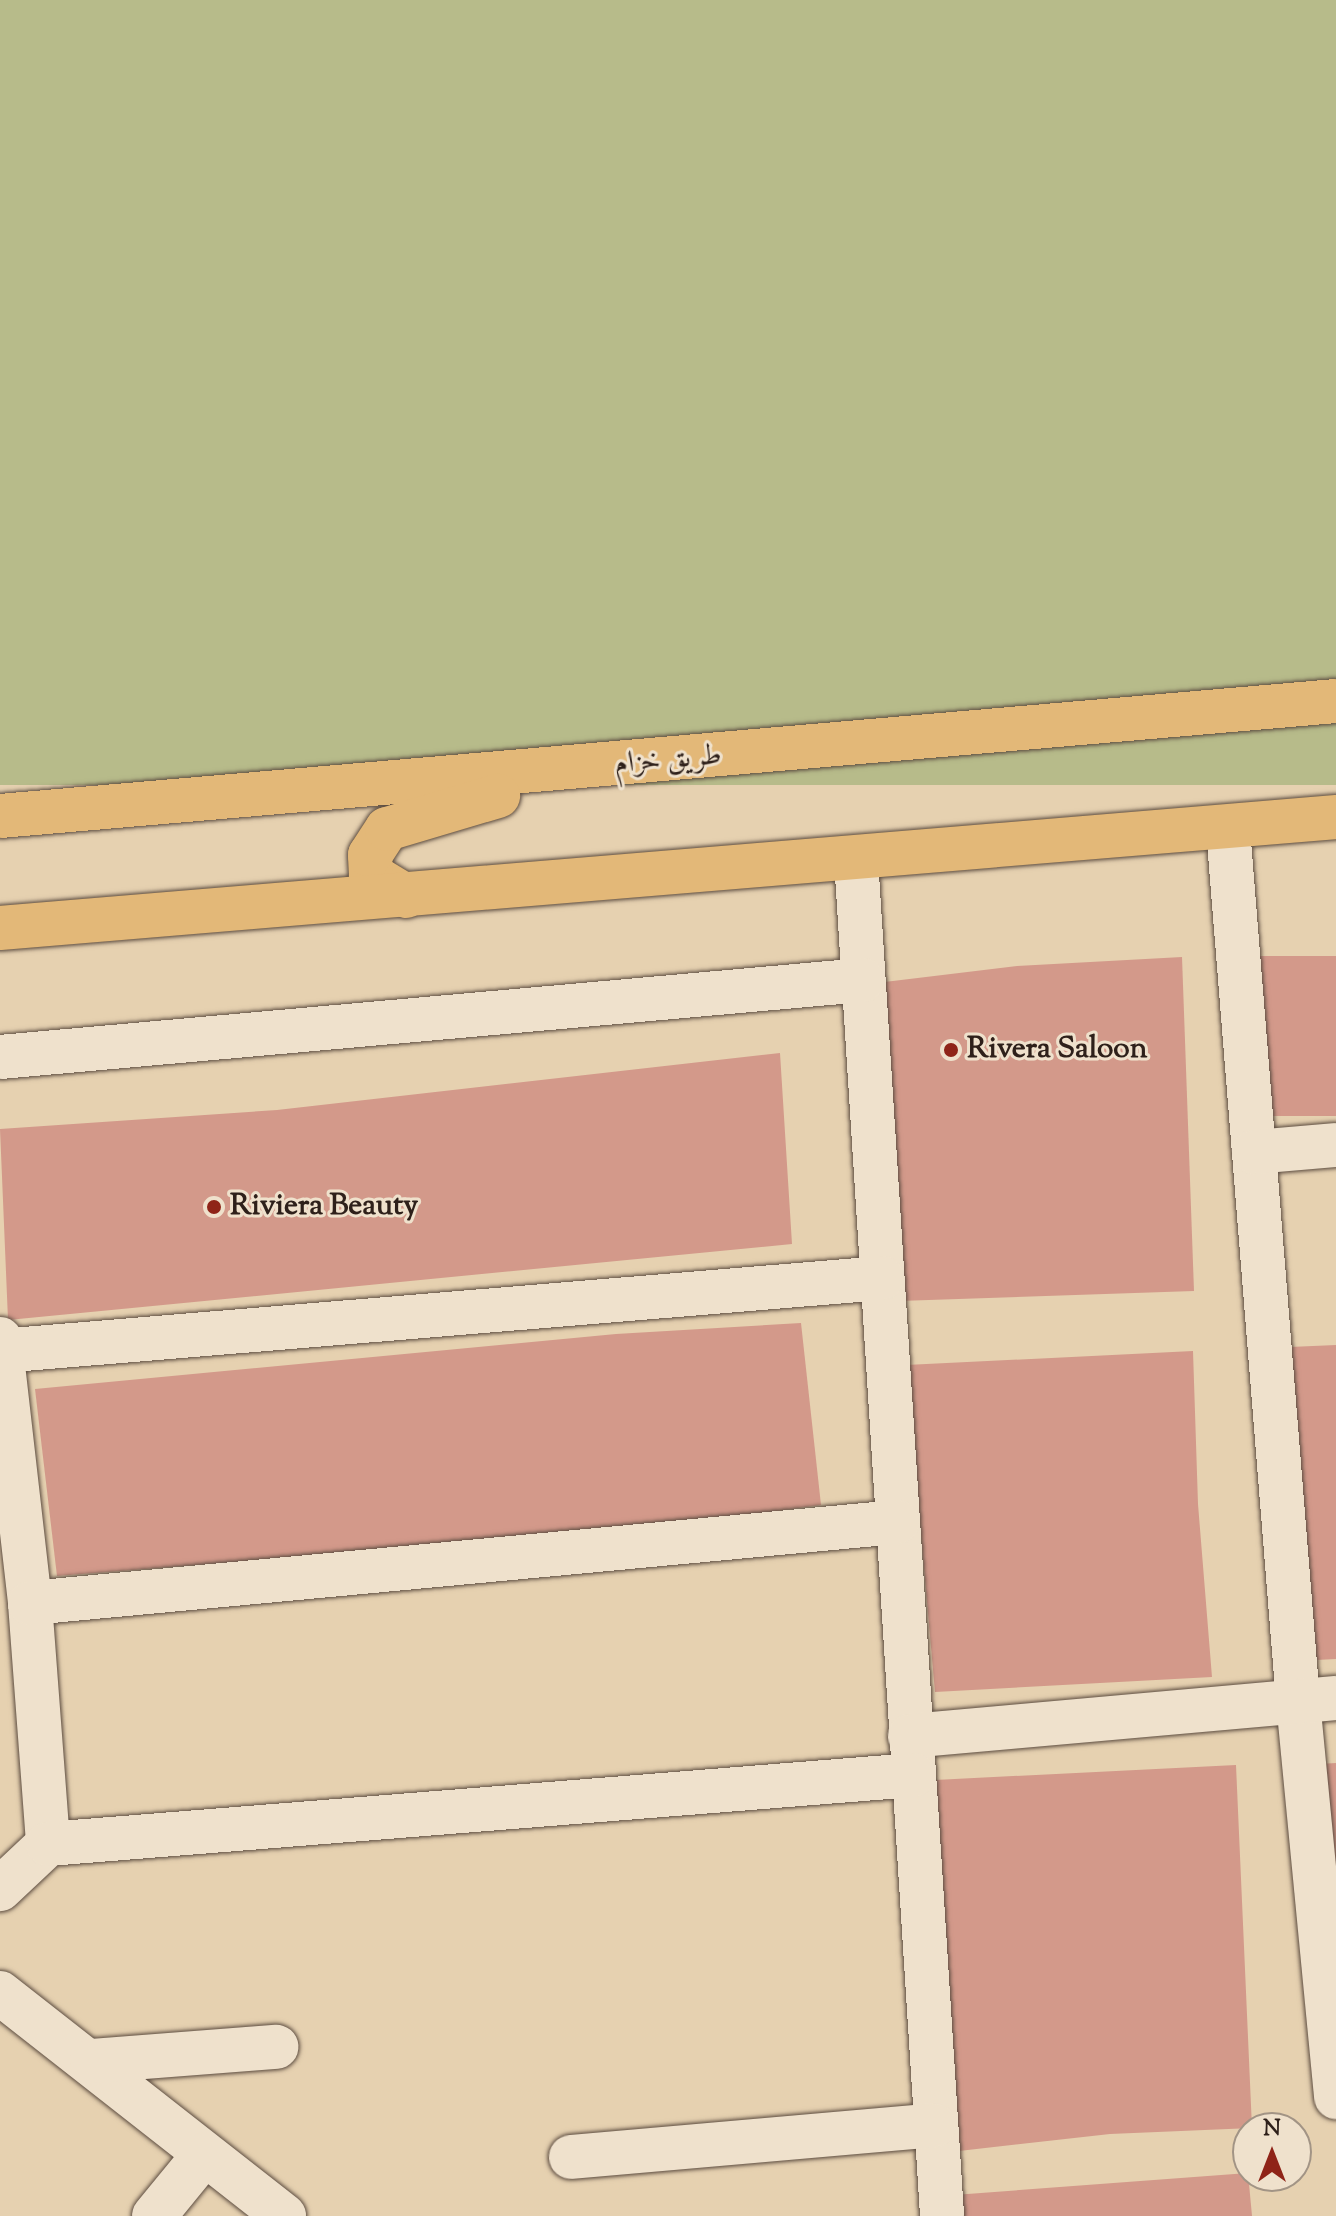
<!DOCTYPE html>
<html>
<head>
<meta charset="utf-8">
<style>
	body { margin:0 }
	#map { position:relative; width:1336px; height:2216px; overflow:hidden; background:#e6d1b0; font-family:"Sorts Mill Goudy",Amiri,serif }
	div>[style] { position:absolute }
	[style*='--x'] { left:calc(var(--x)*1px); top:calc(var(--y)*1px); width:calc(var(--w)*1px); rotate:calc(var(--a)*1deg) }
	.green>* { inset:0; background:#b7bb8a; transform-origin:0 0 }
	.building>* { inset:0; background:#d3998a; transform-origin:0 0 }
	.roads { filter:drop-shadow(0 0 2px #5c4c40) drop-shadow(0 0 2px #5c4c40) }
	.minor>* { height:44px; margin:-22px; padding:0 22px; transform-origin:22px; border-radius:22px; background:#efe1cc }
	.major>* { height:44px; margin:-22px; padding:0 22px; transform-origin:22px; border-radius:22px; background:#e3b878 }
	.dots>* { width:22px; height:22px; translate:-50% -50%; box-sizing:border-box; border:4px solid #efe1cc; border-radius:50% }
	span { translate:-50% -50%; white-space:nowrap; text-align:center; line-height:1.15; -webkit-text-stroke:6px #efe1cc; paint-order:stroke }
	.street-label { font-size:30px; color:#2e201a }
	.poi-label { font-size:30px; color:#2e201a; font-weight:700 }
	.left { translate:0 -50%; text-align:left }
	.north { position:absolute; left:1232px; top:2112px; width:80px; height:80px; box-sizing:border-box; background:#efe1cc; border:2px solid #a29485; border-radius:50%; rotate:0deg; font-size:22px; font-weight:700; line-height:32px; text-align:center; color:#2e201a }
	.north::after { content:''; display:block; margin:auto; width:28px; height:36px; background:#8f2418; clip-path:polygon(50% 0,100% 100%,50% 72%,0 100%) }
</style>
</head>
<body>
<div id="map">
	<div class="green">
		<div style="left:0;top:0;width:1336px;height:785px"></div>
	</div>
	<div class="building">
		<div style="left:1336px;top:956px;width:160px;height:77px;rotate:90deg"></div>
		<div style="clip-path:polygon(1182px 957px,1194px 1291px,899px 1301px,868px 984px,1017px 966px)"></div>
		<div style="clip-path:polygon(780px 1053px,792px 1244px,8px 1320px,0 1129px,277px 1110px)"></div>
		<div style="clip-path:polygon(801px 1323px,821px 1505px,635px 1530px,57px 1576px,35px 1389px,616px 1334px)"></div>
		<div style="clip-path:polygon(1336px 1345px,1336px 1659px,1316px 1660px,1290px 1347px)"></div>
		<div style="clip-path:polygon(1193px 1351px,1198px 1504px,1212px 1677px,935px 1692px,906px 1365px)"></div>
		<div style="clip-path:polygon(1336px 1763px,1336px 1933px,1318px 1764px)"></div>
		<div style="clip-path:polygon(1236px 1765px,1252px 2128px,1110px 2134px,959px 2151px,935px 1780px)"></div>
		<div style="clip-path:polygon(1248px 2173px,1252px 2216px,955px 2216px,954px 2195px)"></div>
	</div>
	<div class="roads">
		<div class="minor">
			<div style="--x:1228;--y:829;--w:875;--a:85.41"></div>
			<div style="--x:1298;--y:1701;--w:398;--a:84.5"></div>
			<div style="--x:856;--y:859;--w:1360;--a:86.37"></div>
			<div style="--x:0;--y:1057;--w:866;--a:-5.1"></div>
			<div style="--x:1254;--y:1152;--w:82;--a:-4.9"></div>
			<div style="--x:0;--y:1339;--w:266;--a:83.5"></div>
			<div style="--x:30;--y:1603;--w:242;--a:85.7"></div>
			<div style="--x:48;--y:1844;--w:66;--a:136.8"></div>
			<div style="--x:0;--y:1351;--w:885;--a:-4.73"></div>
			<div style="--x:30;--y:1603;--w:871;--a:-5.34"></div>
			<div style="--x:910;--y:1736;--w:428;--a:-5.1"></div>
			<div style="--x:48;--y:1844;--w:868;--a:-4.56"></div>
			<div style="--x:0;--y:1993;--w:361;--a:38.1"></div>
			<div style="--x:92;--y:2061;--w:185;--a:-4.4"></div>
			<div style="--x:571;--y:2157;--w:364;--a:-5"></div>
			<div style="--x:154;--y:2216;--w:79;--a:-50.7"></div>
		</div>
		<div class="major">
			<div style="--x:0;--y:816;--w:1341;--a:-4.92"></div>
			<div style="--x:406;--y:896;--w:41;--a:-149"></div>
			<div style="--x:371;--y:875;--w:20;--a:-93"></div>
			<div style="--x:370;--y:855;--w:31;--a:-57"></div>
			<div style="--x:387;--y:829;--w:116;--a:-16.6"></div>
			<div style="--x:0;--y:928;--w:1341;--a:-4.75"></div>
		</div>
	</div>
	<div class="dots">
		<div style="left:951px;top:1050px;background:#8f2418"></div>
		<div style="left:214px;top:1207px;background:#8f2418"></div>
	</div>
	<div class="street-label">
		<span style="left:668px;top:761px;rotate:-5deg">طريق خزام</span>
	</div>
	<div class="poi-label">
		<span class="left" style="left:967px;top:1050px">Rivera Saloon</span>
		<span class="left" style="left:230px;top:1207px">Riviera Beauty</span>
	</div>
	<div class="north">N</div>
</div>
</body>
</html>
